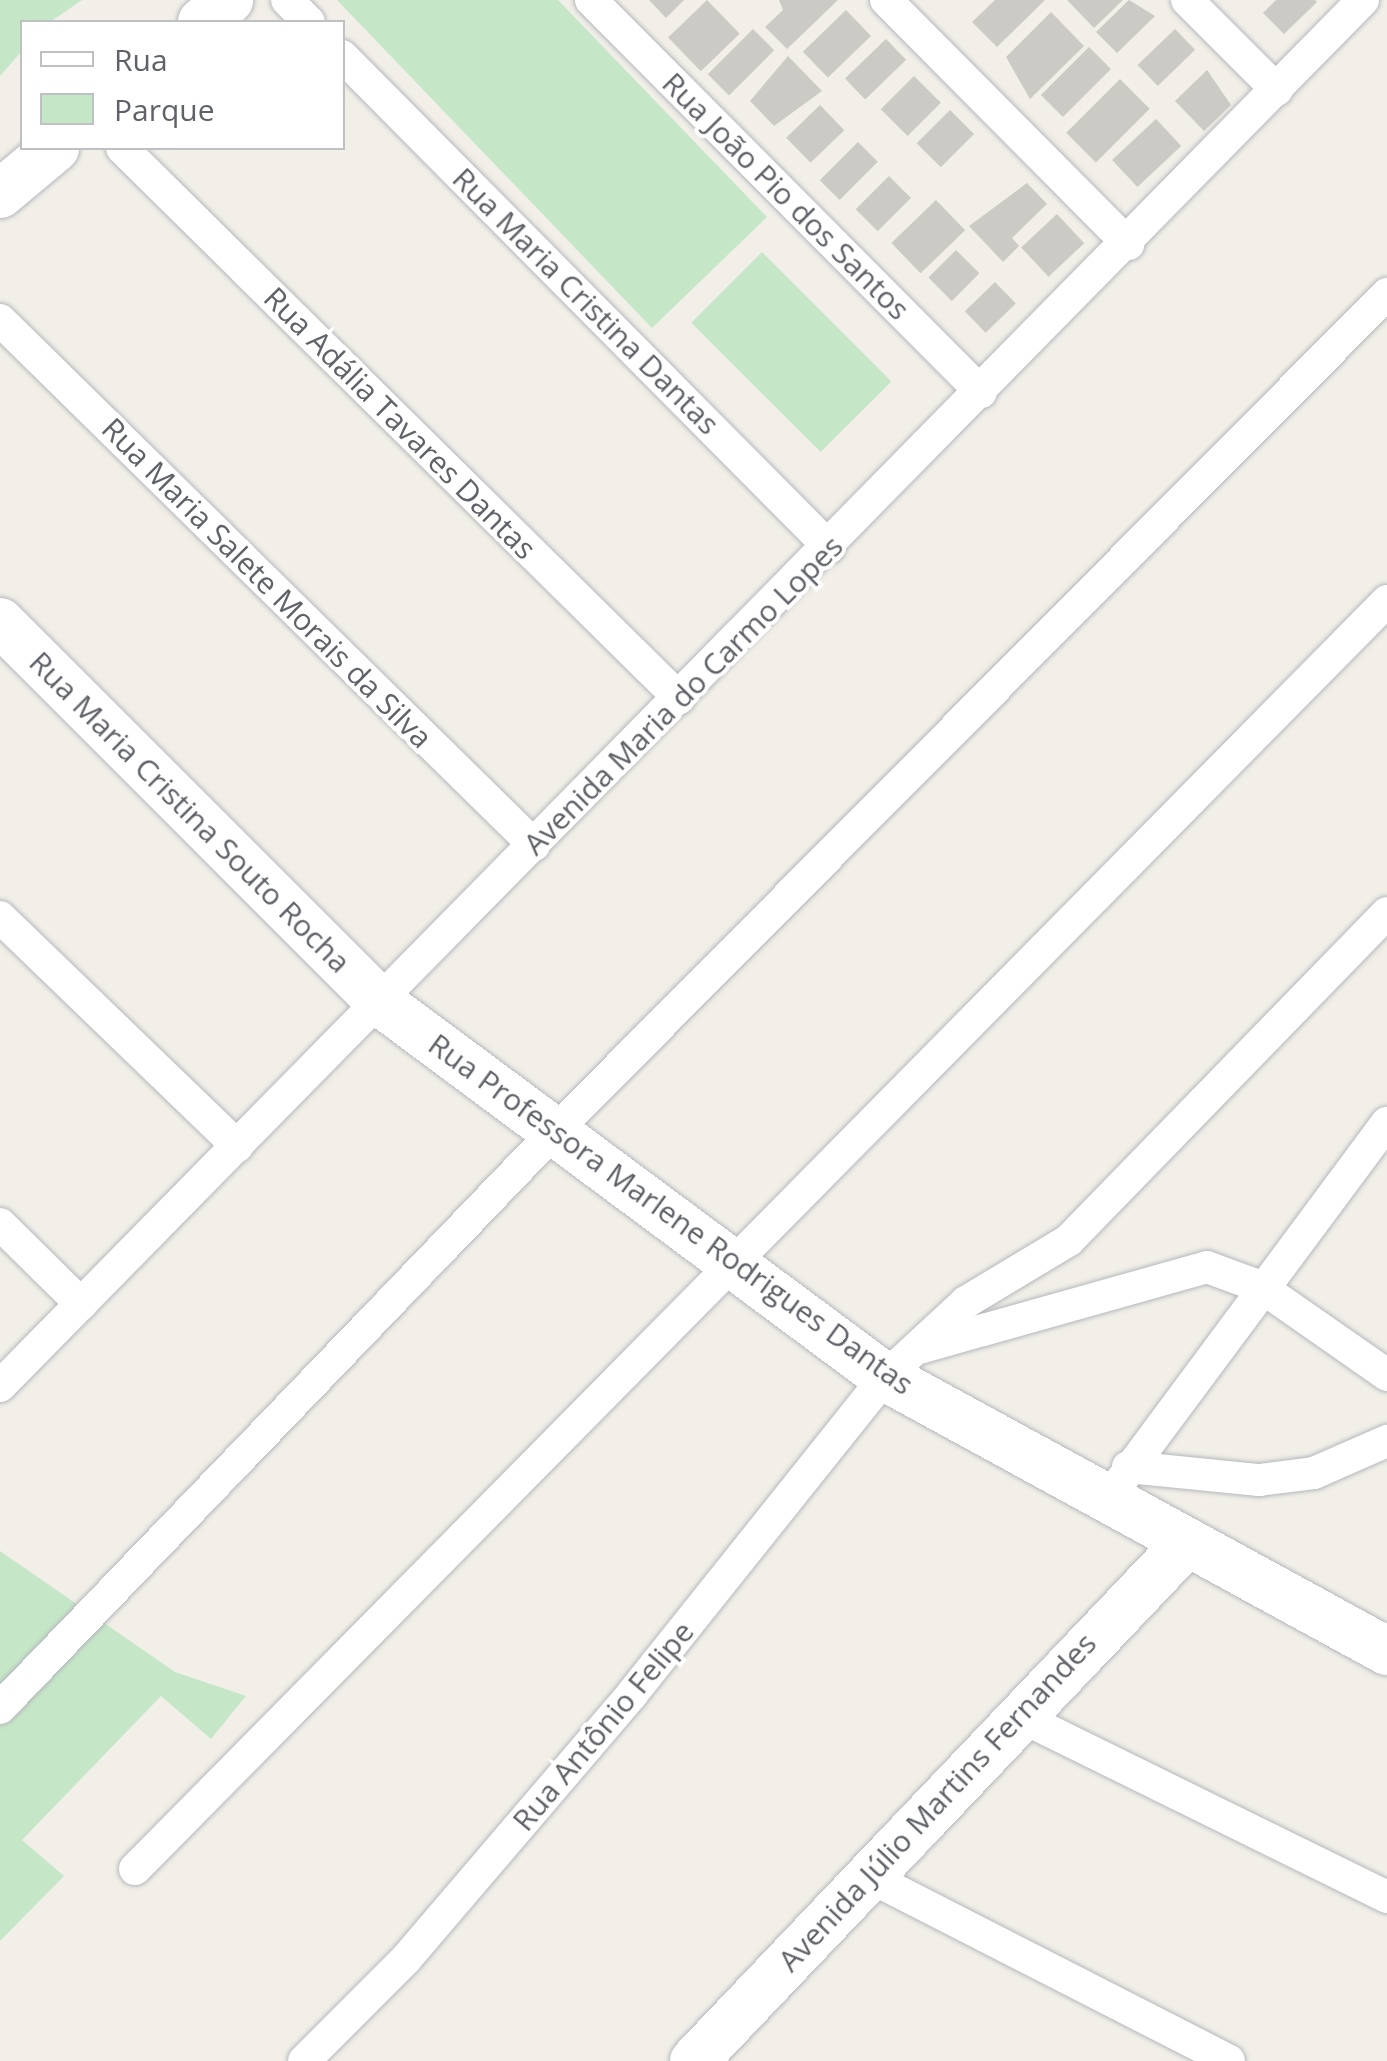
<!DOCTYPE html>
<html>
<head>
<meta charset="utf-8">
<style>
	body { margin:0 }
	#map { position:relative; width:1387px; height:2061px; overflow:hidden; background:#f1efe8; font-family:"Open Sans",sans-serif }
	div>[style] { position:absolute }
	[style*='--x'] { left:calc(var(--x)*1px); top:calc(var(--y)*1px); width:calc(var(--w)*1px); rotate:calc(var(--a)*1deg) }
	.green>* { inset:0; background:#c5e7c7; transform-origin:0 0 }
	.building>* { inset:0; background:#cccac5; transform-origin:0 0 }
	.roads { filter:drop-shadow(0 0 2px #b5b7bc) drop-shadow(0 0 2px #b5b7bc) }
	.street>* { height:32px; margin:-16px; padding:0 16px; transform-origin:16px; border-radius:16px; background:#fff }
	.secondary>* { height:48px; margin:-24px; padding:0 24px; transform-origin:24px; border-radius:24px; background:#fff }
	span { translate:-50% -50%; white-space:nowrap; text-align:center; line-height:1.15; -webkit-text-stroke:8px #fff; paint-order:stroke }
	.street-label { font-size:30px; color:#5f6268 }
	.legend { position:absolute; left:20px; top:20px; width:325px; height:130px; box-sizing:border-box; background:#fff; border:2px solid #bfc0c3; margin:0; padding:12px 18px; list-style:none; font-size:30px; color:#5f6268 }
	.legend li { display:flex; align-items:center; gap:20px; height:50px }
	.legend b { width:50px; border:2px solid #bfc0c3 }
</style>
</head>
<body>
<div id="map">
	<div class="green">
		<div style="clip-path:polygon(0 0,82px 0,50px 22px,22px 22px,22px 51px,0 76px)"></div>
		<div style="clip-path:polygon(337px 0,558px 0,767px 217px,652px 328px)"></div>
		<div style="left:762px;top:252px;width:183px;height:100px;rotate:45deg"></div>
		<div style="clip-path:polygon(0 1551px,175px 1672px,246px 1696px,211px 1739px,161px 1696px,22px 1840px,64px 1876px,0 1941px)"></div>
	</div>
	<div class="building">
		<div style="clip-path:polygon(649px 0,684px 0,666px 18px)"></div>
		<div style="left:707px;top:0;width:47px;height:54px;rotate:46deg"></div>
		<div style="clip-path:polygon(779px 0,838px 0,787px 49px,765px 27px,783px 10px)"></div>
		<div style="clip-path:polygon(995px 0,1045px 0,997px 47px,972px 22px)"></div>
		<div style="clip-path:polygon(1067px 0,1123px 0,1094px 28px)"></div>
		<div style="clip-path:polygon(1129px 0,1155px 16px,1117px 53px,1096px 32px)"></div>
		<div style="clip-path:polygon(1276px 0,1315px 0,1317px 2px,1284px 34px,1263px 13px)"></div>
		<div style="left:846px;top:10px;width:36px;height:60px;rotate:46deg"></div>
		<div style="clip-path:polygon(1051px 12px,1084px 46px,1030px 99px,1006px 57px)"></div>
		<div style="left:753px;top:29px;width:30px;height:64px;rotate:45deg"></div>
		<div style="left:1175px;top:29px;width:29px;height:52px;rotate:46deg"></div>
		<div style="left:886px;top:39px;width:29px;height:57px;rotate:46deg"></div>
		<div style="left:1089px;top:47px;width:31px;height:68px;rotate:45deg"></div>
		<div style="clip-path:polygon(788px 56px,822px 91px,774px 126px,750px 101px)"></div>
		<div style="clip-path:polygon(1207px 70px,1231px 105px,1204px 131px,1175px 101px)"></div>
		<div style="left:914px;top:76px;width:38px;height:47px;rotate:45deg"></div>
		<div style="left:1120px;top:79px;width:42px;height:76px;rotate:45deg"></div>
		<div style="left:820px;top:105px;width:35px;height:47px;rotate:46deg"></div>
		<div style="left:950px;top:110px;width:34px;height:47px;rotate:45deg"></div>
		<div style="left:1156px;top:119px;width:37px;height:60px;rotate:47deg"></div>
		<div style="left:858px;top:142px;width:28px;height:54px;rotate:45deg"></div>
		<div style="left:889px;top:176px;width:31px;height:47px;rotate:45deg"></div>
		<div style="clip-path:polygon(1027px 183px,1047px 204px,1012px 238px,1019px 246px,1003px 262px,969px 226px)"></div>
		<div style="left:936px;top:200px;width:42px;height:62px;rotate:46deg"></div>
		<div style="left:1057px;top:214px;width:40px;height:49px;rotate:47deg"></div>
		<div style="left:956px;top:250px;width:33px;height:39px;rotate:45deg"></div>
		<div style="left:995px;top:282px;width:30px;height:42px;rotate:46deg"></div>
	</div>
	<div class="roads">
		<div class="street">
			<div style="--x:287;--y:0;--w:31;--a:45"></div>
			<div style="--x:591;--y:0;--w:553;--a:45.15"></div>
			<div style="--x:886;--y:0;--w:344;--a:45.2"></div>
			<div style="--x:1187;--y:0;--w:127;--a:45"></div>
			<div style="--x:342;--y:56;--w:692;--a:45.23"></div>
			<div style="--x:122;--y:148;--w:783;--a:44.64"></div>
			<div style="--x:0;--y:320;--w:749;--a:44.51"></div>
			<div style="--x:0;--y:917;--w:330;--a:44"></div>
			<div style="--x:0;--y:1224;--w:114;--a:44.6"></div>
			<div style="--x:919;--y:1348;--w:299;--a:-15.7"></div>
			<div style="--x:1207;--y:1267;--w:58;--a:20.3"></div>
			<div style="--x:1261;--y:1287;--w:154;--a:34.9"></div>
			<div style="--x:0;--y:1386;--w:1944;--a:-45.48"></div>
			<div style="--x:1128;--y:1467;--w:132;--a:5.7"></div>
			<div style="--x:1259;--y:1480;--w:55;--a:-7.3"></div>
			<div style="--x:1314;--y:1473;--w:80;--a:-23.7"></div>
			<div style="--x:1106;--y:1501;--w:471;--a:-53.4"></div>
			<div style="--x:0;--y:1708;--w:806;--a:-46.11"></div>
			<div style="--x:559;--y:1127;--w:1175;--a:-45.17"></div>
			<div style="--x:1015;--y:1714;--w:415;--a:26.2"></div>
			<div style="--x:135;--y:1869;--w:1782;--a:-45.36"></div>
			<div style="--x:864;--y:1874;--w:410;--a:27.1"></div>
			<div style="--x:304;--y:2061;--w:144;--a:-45"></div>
			<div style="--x:406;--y:1959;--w:348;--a:-49.5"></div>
			<div style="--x:632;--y:1694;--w:406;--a:-51.4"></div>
			<div style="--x:885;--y:1377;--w:110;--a:-42.8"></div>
			<div style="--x:966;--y:1302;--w:120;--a:-31"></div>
			<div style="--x:1069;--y:1240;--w:456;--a:-45.8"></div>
		</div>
		<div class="secondary">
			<div style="--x:202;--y:22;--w:35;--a:-39"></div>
			<div style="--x:0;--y:194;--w:72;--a:-39.9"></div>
			<div style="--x:0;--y:622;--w:537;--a:45"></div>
			<div style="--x:380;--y:1002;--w:629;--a:36.6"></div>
			<div style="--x:885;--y:1377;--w:572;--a:28.63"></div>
			<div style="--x:694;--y:2061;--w:709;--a:-46.43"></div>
		</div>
	</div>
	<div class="street-label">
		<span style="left:786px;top:196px;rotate:45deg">Rua João Pio dos Santos</span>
		<span style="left:586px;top:301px;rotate:45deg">Rua Maria Cristina Dantas</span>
		<span style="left:400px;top:423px;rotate:45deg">Rua Adália Tavares Dantas</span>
		<span style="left:267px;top:583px;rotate:45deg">Rua Maria Salete Morais da Silva</span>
		<span style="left:683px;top:695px;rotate:-45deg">Avenida Maria do Carmo Lopes</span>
		<span style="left:190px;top:812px;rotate:45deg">Rua Maria Cristina Souto Rocha</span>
		<span style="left:671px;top:1214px;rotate:36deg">Rua Professora Marlene Rodrigues Dantas</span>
		<span style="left:603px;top:1726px;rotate:-50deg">Rua Antônio Felipe</span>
		<span style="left:937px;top:1802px;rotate:-47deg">Avenida Júlio Martins Fernandes</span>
	</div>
	<ul class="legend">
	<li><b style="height:12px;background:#fff"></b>Rua</li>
	<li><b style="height:28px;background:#c5e7c7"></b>Parque</li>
	</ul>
</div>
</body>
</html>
